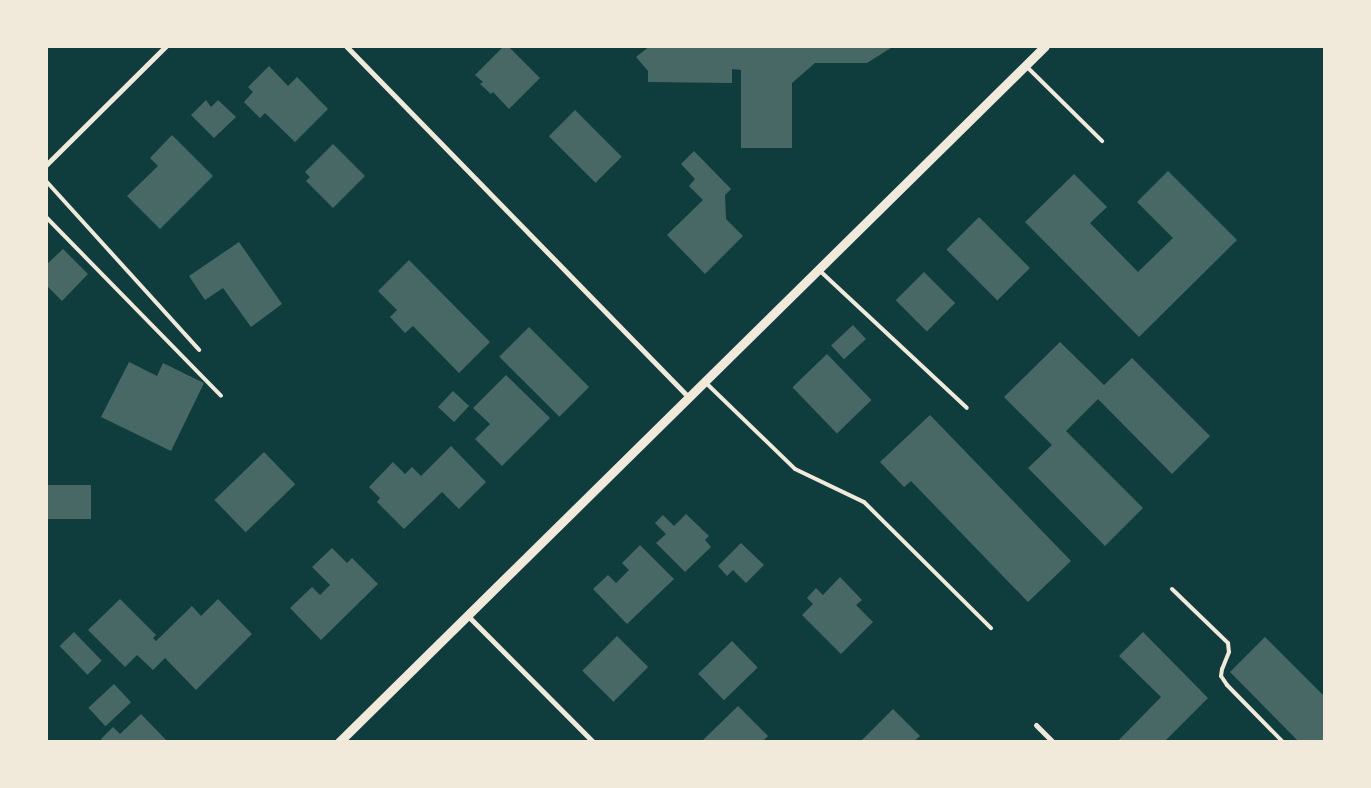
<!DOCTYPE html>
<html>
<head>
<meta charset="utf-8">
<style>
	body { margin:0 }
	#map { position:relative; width:1371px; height:788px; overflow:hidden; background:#0f3d3e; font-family:Karla,sans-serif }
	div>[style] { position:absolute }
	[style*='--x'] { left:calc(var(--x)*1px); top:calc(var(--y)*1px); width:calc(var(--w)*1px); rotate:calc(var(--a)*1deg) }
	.building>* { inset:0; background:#486865; transform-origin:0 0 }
	.service>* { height:4px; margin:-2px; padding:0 2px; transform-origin:2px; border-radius:2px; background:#f1e9da }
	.minor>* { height:5px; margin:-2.5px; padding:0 2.5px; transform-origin:2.5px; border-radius:2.5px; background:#f1e9da }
	.tertiary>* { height:9px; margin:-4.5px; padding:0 4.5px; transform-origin:4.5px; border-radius:4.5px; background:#f1e9da }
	span { translate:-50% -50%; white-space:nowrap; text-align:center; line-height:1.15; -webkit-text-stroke:5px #f1e9da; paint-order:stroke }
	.frame { position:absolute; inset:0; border:48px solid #f1e9da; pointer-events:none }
</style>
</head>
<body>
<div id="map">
	<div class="building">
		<div style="clip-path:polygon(504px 46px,508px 46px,540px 78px,509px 109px,493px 92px,491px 94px,480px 84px,483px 82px,475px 75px)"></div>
		<div style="clip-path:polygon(650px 46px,894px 46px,867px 63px,815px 63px,792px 83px,792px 148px,741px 148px,741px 70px,732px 69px,732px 83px,648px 82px,648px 71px,636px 57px)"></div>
		<div style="clip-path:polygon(269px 66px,288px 86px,297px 77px,328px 109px,295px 142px,265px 113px,260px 118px,244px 102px,253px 92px,248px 87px)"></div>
		<div style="clip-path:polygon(206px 100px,211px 107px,218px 100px,236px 117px,214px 138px,191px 115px)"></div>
		<div style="left:575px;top:110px;width:66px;height:37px;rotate:45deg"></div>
		<div style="clip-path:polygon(172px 135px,213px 176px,160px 229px,127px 196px,158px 166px,150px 158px)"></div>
		<div style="clip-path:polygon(333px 144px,365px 176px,333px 208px,306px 181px,310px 177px,305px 172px)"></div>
		<div style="clip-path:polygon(694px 151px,731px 189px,725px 195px,726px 219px,743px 236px,705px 274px,667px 235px,703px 200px,689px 186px,695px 179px,681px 164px)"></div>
		<div style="clip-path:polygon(1168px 171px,1237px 240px,1139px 337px,1025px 222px,1074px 174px,1107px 207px,1090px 223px,1138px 272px,1173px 238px,1137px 202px)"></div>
		<div style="left:979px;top:217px;width:72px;height:46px;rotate:45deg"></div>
		<div style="clip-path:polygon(239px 242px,282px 304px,251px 327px,223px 288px,205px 300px,189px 276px)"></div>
		<div style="clip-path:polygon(63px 249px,88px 274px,62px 301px,46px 285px,46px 265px)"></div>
		<div style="clip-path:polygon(409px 260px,490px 342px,459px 373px,413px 326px,405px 333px,390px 317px,397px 310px,378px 291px)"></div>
		<div style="left:924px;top:272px;width:44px;height:40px;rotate:45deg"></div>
		<div style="left:853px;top:325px;width:19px;height:30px;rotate:47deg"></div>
		<div style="left:529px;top:327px;width:85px;height:42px;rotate:45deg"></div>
		<div style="clip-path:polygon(1060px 342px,1104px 385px,1132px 358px,1210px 436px,1172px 474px,1098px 399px,1066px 431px,1143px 508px,1105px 546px,1028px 468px,1052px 445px,1004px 397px)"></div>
		<div style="left:827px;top:354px;width:64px;height:48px;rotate:46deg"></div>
		<div style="clip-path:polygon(129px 362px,157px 376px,163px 363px,204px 383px,171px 451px,101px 417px)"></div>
		<div style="clip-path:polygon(506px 375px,550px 418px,502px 466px,475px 439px,490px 424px,473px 408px)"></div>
		<div style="left:453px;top:391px;width:22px;height:22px;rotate:43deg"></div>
		<div style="clip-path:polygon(930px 415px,1071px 561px,1028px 602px,911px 481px,904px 487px,880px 462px)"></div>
		<div style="clip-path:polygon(451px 446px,486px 482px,459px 509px,442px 492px,404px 529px,377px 502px,380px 498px,369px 487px,393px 462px,405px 474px,412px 467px,421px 476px)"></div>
		<div style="left:264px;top:452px;width:45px;height:69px;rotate:46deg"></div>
		<div style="left:46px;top:485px;width:45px;height:34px"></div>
		<div style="clip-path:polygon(686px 514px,709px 536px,705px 540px,711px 547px,685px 572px,656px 543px,666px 534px,655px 523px,663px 515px,674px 526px)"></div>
		<div style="clip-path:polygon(741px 543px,764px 565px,746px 583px,733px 570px,727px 576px,718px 566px)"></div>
		<div style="clip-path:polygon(640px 545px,674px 579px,627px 624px,593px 589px,608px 575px,616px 583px,629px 570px,622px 563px)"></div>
		<div style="clip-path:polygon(332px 548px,347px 563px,352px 558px,378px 584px,321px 640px,290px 608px,312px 587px,320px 595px,330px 585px,312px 567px)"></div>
		<div style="clip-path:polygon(840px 577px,862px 600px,856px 605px,873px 622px,841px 654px,802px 615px,813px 604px,807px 598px,816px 588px,823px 595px)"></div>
		<div style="clip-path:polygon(120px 599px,156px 635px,153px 638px,156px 641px,192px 606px,201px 616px,218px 599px,252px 634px,196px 690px,165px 658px,153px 670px,137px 655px,125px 667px,88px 630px)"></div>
		<div style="left:74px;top:632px;width:40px;height:20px;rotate:46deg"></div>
		<div style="clip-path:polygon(1143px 632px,1208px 698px,1164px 742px,1117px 742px,1161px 697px,1119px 656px)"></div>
		<div style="left:617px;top:636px;width:44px;height:49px;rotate:45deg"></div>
		<div style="clip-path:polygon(1265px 637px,1325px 697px,1325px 742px,1299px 742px,1230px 672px)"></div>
		<div style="left:732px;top:641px;width:37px;height:47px;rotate:46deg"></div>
		<div style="left:114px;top:684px;width:25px;height:35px;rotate:47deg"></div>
		<div style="clip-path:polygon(738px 706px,768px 736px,762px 742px,701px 742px)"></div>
		<div style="clip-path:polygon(893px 709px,920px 736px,913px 742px,860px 742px)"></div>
		<div style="clip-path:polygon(141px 714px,168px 742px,104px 742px,101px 739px,113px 727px,120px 734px)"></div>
	</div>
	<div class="service">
		<div style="--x:1026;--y:66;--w:107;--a:44.6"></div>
		<div style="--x:46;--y:181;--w:228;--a:47.8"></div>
		<div style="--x:46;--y:217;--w:250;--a:45.6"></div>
		<div style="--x:819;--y:270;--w:202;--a:43"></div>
		<div style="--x:705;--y:382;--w:125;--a:44"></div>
		<div style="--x:795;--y:469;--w:76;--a:25.6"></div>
		<div style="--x:864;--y:502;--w:179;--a:44.8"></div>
		<div style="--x:1172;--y:589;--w:78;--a:44"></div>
		<div style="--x:1228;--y:643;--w:9;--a:84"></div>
		<div style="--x:1229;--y:652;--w:18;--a:112"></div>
		<div style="--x:1222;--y:669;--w:7;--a:98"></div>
		<div style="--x:1221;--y:676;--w:11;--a:56"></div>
		<div style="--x:1227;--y:685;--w:80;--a:45.5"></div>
	</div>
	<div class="minor">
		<div style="--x:346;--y:46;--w:491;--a:45.7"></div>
		<div style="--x:46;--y:165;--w:169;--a:-44.8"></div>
		<div style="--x:468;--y:616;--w:177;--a:45.2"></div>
		<div style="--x:1036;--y:725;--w:24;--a:45"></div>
	</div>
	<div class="tertiary">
		<div style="--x:339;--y:742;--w:991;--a:-44.59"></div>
	</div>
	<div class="frame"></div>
</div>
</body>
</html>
